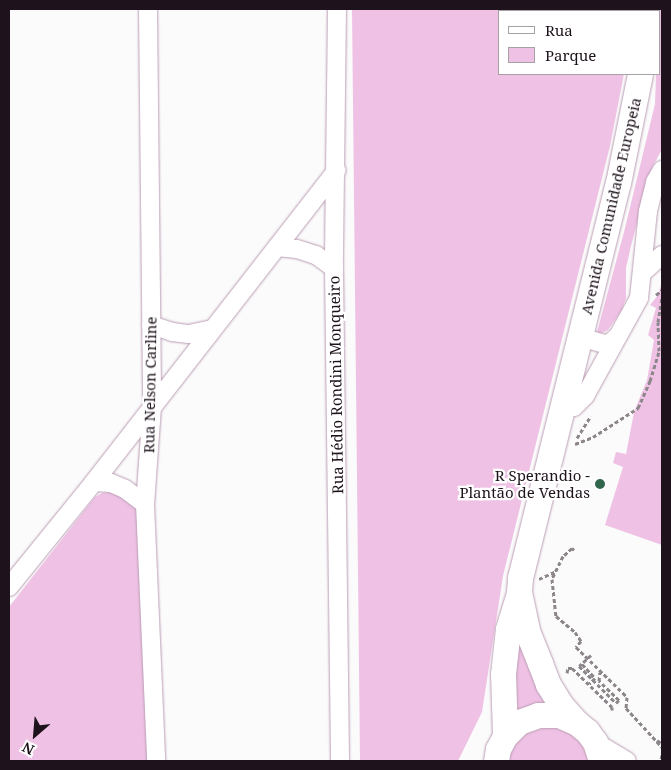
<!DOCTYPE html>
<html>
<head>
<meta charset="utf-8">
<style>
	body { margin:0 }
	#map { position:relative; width:671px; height:770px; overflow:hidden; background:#fbfbfb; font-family:"Noto Serif",serif }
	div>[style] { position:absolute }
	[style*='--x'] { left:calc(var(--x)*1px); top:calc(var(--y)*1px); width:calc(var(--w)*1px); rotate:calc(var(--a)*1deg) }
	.green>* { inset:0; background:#efc2e5 }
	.path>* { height:3px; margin-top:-1.5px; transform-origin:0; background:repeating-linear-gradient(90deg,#8c868b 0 4px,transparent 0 6.5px) }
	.roads { filter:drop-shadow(0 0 1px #bb9db4) drop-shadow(0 0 1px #bb9db4) }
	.street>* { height:18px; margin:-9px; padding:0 9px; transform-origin:9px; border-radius:9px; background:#fff }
	.secondary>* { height:25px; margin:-12.5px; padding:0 12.5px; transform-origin:12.5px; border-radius:12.5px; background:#fff }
	.dots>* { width:14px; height:14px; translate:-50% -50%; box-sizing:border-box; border:2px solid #fff; border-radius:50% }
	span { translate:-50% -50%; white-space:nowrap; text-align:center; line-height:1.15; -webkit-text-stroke:4.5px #fff; paint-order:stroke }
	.street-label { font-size:15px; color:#1e131c }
	.poi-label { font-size:15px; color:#1e131c }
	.right { translate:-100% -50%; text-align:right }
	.frame { position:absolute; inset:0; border:10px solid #1e131c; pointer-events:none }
	.legend { position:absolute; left:498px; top:10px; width:162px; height:65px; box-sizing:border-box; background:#fff; border:1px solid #a5a1a4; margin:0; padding:6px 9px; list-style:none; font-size:15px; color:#1e131c }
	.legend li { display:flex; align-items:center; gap:10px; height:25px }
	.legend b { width:25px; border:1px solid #a5a1a4 }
	.north { position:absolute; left:10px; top:710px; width:50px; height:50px; -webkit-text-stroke:4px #fff; paint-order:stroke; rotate:207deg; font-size:14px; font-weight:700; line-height:20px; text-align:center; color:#1e131c }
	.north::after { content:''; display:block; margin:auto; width:18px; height:22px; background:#1e131c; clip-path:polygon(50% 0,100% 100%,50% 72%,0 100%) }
</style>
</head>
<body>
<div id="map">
	<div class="green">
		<div style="clip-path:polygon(352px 9px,629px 9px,629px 11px,500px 11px,500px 74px,624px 74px,610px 146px,503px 576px,482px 712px,458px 761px,360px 761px)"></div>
		<div style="clip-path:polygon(660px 9px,662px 9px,662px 149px,651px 170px,631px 246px,626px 268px,626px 298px,622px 310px,608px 330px,600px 334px,597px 332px,624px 232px,655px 104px,656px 74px,660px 74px)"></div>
		<div style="clip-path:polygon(662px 282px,662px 545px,605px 525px,623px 467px,613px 463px,616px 452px,626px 454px,634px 412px,647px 380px,654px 340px,648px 335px,656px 308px,650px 305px,658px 295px)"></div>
		<div style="clip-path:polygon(113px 492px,131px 503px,141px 515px,149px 761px,9px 761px,9px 607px,95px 497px,102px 493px)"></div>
		<div style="clip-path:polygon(517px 625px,548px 705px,513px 717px)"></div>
		<div style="clip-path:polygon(545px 721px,582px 739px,590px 761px,503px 761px,509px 741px)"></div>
	</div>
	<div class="path">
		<div style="--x:656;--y:295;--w:8;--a:-40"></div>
		<div style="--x:577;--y:438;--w:26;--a:-58"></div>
		<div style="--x:575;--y:444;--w:19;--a:-21"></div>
		<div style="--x:593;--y:437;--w:54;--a:-32.8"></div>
		<div style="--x:638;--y:408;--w:30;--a:-66"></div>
		<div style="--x:650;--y:381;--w:31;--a:-73"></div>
		<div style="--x:659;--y:351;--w:29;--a:-92"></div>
		<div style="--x:658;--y:322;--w:24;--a:-81"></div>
		<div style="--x:574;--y:550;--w:3;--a:-135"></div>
		<div style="--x:572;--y:548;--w:12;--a:138"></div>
		<div style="--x:563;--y:556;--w:25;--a:116"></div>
		<div style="--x:552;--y:579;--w:37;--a:84"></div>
		<div style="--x:556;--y:616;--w:25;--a:40"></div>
		<div style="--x:575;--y:632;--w:11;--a:56"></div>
		<div style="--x:581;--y:641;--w:8;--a:130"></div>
		<div style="--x:576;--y:647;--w:71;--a:44.4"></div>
		<div style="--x:627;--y:697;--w:11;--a:95"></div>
		<div style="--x:626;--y:708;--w:53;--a:47.3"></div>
		<div style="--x:539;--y:579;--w:17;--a:-25"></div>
		<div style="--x:591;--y:655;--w:16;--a:137"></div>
		<div style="--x:579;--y:666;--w:52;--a:45"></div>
		<div style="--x:616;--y:703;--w:4;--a:-45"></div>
		<div style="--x:619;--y:700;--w:28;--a:-136"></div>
		<div style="--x:599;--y:681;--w:9;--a:-84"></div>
		<div style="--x:582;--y:664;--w:19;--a:47"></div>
		<div style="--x:595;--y:678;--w:8;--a:135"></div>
		<div style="--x:567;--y:673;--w:5;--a:-79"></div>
		<div style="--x:568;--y:668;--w:4;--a:0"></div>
		<div style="--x:572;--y:668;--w:56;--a:44.3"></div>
		<div style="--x:612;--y:707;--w:3;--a:90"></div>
		<div style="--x:657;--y:740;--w:6;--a:39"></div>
		<div style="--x:661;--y:759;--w:4;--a:-76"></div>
	</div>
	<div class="roads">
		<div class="street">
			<div style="--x:148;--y:9;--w:398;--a:89.4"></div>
			<div style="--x:152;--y:407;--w:97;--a:94.1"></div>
			<div style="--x:145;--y:504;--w:257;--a:87.5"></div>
			<div style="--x:337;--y:9;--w:259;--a:90.7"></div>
			<div style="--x:334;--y:268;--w:493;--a:89.3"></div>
			<div style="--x:277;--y:247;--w:20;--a:6"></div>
			<div style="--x:297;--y:249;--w:20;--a:18"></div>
			<div style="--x:316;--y:255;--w:22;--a:36"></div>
			<div style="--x:642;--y:273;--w:27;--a:-42"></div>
			<div style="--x:151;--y:325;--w:22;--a:18"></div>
			<div style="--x:172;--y:332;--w:17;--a:7"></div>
			<div style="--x:189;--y:334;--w:24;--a:-12"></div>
			<div style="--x:580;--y:337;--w:26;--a:16"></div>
			<div style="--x:605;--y:344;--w:5;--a:-11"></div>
			<div style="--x:610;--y:343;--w:9;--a:-41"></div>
			<div style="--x:563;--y:408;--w:11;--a:-5"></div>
			<div style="--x:574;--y:407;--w:16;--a:-45"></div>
			<div style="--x:585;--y:396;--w:112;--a:-61.1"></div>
			<div style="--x:639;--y:298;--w:87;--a:-84.1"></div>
			<div style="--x:648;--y:211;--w:30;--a:-76"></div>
			<div style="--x:655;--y:182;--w:14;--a:-60"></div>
			<div style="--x:94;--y:482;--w:17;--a:3"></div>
			<div style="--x:111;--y:483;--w:15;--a:23"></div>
			<div style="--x:125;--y:489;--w:25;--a:37"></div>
			<div style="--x:9;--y:587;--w:135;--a:-51"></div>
			<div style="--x:94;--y:482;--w:395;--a:-52.1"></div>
			<div style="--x:595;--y:742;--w:37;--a:31"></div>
		</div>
		<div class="secondary">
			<div style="--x:644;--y:11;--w:2;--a:-90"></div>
			<div style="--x:577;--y:723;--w:24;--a:-132"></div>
			<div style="--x:561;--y:705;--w:25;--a:-122"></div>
			<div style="--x:548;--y:684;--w:22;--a:-111"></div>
			<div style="--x:540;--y:663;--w:31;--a:-112"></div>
			<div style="--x:528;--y:634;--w:43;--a:-102.1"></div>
			<div style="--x:519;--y:592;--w:14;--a:-86"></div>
			<div style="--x:520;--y:578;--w:407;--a:-76.1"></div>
			<div style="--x:618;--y:183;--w:111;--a:-78.6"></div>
			<div style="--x:505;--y:736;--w:62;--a:-91.8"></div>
			<div style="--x:503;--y:674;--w:45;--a:-83.7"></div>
			<div style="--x:508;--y:629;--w:37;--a:-73"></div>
			<div style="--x:496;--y:761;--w:12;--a:-81"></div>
			<div style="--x:498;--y:749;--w:15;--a:-62"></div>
			<div style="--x:505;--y:736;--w:20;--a:-45"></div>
			<div style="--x:519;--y:722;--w:20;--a:-20"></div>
			<div style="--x:538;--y:715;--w:21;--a:0"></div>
			<div style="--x:559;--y:715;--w:20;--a:24"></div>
			<div style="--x:577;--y:723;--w:13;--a:39"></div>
			<div style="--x:587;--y:731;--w:14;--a:54"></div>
			<div style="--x:595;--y:742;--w:20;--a:72"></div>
		</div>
	</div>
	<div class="dots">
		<div style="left:600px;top:484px;background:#31674d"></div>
	</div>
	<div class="street-label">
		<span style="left:611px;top:206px;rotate:-77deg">Avenida Comunidade Europeia</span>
		<span style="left:150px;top:385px;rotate:-89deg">Rua Nelson Carline</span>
		<span style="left:336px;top:385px;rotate:-91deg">Rua Hédio Rondini Monqueiro</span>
	</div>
	<div class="poi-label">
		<span class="right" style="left:590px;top:484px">R Sperandio -<br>Plantão de Vendas</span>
	</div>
	<div class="frame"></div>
	<ul class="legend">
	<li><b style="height:6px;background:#fff"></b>Rua</li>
	<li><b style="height:14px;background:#efc2e5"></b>Parque</li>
	</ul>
	<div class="north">N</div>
</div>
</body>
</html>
